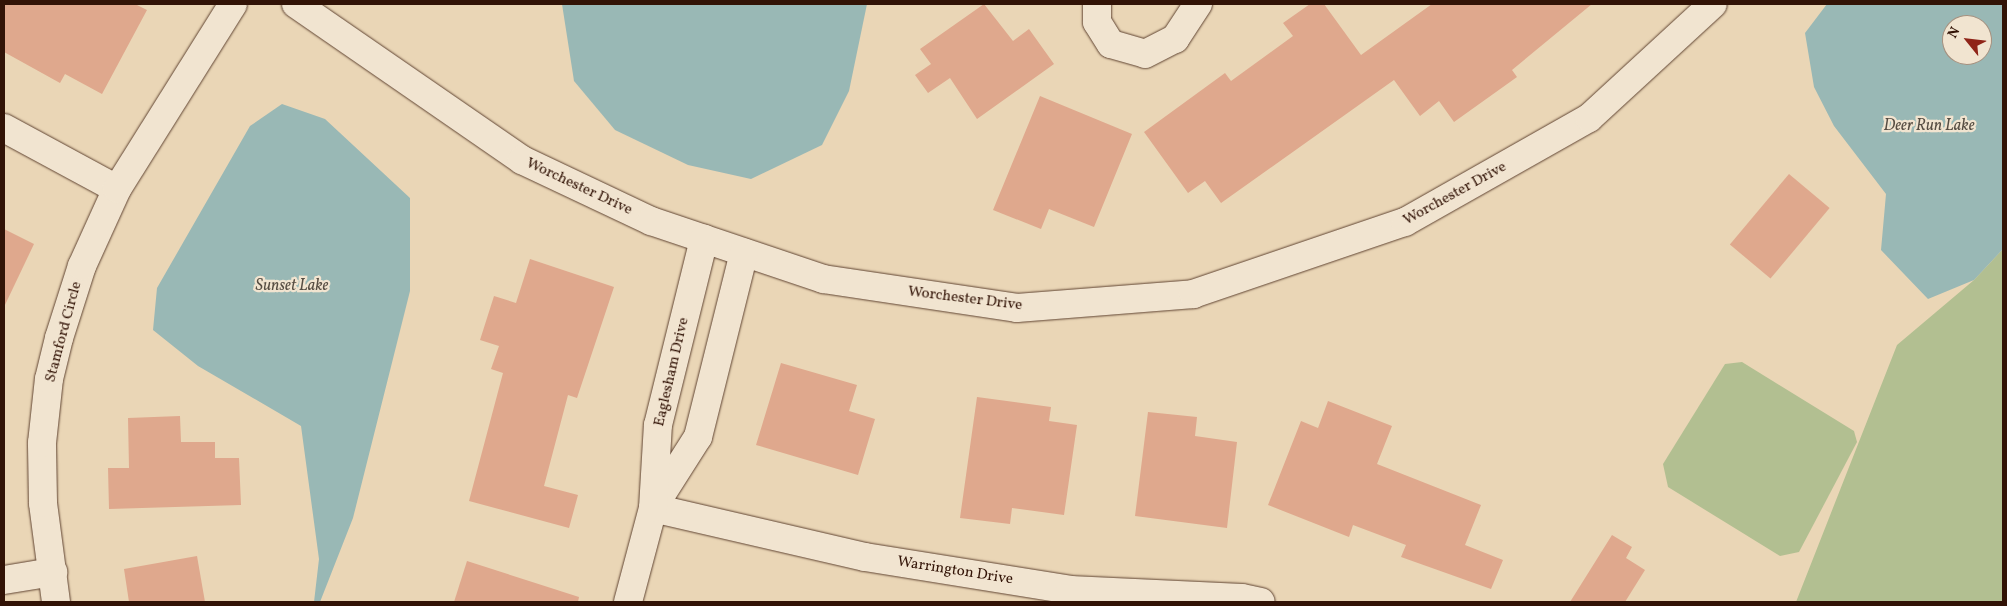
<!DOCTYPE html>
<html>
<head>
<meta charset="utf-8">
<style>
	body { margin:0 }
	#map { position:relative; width:2007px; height:606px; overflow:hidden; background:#ead6b6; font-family:Vollkorn,serif }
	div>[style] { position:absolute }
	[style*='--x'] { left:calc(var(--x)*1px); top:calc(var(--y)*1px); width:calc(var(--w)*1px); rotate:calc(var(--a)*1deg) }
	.green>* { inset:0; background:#b2bf91 }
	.water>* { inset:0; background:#99b8b5 }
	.building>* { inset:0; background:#dfa88d; transform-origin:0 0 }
	.roads { filter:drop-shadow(0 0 1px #604432) drop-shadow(0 0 1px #604432) }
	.minor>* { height:28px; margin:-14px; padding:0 14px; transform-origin:14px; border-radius:14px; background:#f1e4d0 }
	span { translate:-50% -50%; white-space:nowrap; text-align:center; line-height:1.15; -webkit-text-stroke:4.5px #f1e4d0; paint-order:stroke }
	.street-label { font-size:15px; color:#321306 }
	.water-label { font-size:16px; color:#564d43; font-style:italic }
	.frame { position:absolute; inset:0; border:5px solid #321306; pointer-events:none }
	.north { position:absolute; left:1942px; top:15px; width:50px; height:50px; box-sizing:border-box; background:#f1e4d0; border:1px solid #a5907f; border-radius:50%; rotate:299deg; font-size:14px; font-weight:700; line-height:20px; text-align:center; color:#321306 }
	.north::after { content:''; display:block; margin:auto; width:18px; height:22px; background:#8f2418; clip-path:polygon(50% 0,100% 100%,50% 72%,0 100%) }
</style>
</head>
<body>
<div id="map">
	<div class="green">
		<div style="clip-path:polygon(2003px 249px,2003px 602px,1796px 602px,1897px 345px,1974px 280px)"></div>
		<div style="clip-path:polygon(1742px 362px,1854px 431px,1857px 442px,1799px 552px,1780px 556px,1668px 487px,1663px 464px,1725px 364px)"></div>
	</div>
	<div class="water">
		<div style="clip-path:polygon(562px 4px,867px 4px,849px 91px,822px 145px,751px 179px,688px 165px,615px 130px,574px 81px)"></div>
		<div style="clip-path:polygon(evenodd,1827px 4px,2003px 4px,2003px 249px,1974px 280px,1928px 299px,1881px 250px,1886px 194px,1834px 126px,1814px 87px,1805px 33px,1827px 4px,1952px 25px,1982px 25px,1982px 55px,1952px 55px,1952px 25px)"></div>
		<div style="clip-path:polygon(282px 104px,325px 119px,410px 198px,410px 291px,353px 518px,320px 602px,314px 602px,319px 559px,301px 426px,198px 366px,153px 330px,157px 288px,250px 126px)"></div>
	</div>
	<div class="building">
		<div style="clip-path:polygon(4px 4px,135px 4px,147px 10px,102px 94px,65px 74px,60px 83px,4px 52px)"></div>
		<div style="clip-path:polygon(984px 4px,1013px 41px,1029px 29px,1054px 64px,977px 119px,950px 78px,928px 93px,915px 75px,931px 64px,920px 49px)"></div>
		<div style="clip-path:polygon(1310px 4px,1324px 4px,1361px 55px,1432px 4px,1592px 4px,1512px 70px,1517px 77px,1454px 122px,1439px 101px,1420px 116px,1394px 80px,1221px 203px,1205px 181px,1188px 193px,1144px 132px,1225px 73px,1231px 81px,1293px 36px,1283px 23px)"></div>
		<div style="clip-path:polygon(1040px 96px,1132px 134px,1094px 227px,1049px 209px,1041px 229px,993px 210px)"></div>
		<div style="left:1789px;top:174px;width:53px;height:92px;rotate:40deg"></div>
		<div style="clip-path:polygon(4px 229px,34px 244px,4px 307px)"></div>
		<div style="clip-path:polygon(530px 259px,614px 287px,577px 398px,568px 395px,544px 486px,578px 495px,569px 528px,469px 501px,503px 373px,491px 369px,499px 346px,480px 340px,494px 296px,516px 303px)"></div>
		<div style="clip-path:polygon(781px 363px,857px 385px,849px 411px,875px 419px,858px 475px,756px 445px)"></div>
		<div style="clip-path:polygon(977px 397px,1051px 407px,1049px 421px,1077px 425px,1064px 515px,1012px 508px,1010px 524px,960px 518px)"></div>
		<div style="clip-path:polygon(1328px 401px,1392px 426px,1377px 464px,1481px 505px,1465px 545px,1503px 560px,1491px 589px,1401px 557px,1406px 545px,1353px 525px,1349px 537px,1268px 505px,1301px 421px,1318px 428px)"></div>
		<div style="clip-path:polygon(1148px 412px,1197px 417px,1195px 436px,1237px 442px,1227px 528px,1135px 516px)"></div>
		<div style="clip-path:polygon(180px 416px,181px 442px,215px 442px,215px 458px,239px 458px,241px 505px,109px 509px,108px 468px,129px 468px,128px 418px)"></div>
		<div style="clip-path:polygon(1612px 535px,1632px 547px,1626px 558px,1645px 570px,1625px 602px,1570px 602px)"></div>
		<div style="clip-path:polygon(197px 556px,205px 602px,129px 602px,124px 569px)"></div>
		<div style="clip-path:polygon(467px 561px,579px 597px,578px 602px,454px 602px)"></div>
	</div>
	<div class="roads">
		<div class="minor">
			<div style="--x:296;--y:4;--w:275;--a:34.6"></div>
			<div style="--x:522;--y:160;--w:143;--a:25.3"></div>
			<div style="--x:651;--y:221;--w:182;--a:18.6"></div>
			<div style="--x:823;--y:279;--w:196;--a:8.5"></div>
			<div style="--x:1017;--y:308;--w:177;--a:-4.5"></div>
			<div style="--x:1193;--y:294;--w:224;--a:-18.8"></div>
			<div style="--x:1405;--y:222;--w:211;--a:-29.5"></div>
			<div style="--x:1589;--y:118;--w:168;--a:-42.6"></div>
			<div style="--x:1097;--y:4;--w:18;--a:90"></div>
			<div style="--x:1097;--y:22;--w:26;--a:58"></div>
			<div style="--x:1111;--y:44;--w:35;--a:16"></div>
			<div style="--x:1145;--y:54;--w:34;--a:-27"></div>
			<div style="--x:1175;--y:39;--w:42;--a:-56.7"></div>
			<div style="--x:4;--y:128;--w:128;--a:28.4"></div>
			<div style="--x:654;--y:506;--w:82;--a:-57.5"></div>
			<div style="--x:698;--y:437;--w:190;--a:-76"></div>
			<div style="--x:653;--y:508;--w:218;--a:13"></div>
			<div style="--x:865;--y:557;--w:208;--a:9.1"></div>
			<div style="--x:1070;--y:590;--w:172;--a:2.7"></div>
			<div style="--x:1242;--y:598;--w:19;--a:12"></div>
			<div style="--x:4;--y:580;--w:50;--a:-9.3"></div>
			<div style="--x:56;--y:602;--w:100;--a:-97.5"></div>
			<div style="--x:43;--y:503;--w:60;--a:-91"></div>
			<div style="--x:42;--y:443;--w:64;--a:-83.8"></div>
			<div style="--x:49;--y:379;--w:42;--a:-76.3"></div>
			<div style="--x:59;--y:338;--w:76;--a:-72.3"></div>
			<div style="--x:82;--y:266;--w:85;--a:-65.6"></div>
			<div style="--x:117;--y:189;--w:218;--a:-57.9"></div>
			<div style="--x:628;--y:602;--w:97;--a:-75.1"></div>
			<div style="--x:653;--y:508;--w:83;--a:-86.6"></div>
			<div style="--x:658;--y:425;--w:192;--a:-76.1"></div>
		</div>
	</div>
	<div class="street-label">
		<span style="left:579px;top:187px;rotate:25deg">Worchester Drive</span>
		<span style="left:1455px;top:194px;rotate:-29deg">Worchester Drive</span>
		<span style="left:965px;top:299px;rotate:7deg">Worchester Drive</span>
		<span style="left:64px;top:332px;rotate:-75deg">Stamford Circle</span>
		<span style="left:672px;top:372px;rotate:-77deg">Eaglesham Drive</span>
		<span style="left:955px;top:571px;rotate:9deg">Warrington Drive</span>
	</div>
	<div class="water-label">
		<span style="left:1929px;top:126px">Deer Run Lake</span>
		<span style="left:292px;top:286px">Sunset Lake</span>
	</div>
	<div class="frame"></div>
	<div class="north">N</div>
</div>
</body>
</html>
